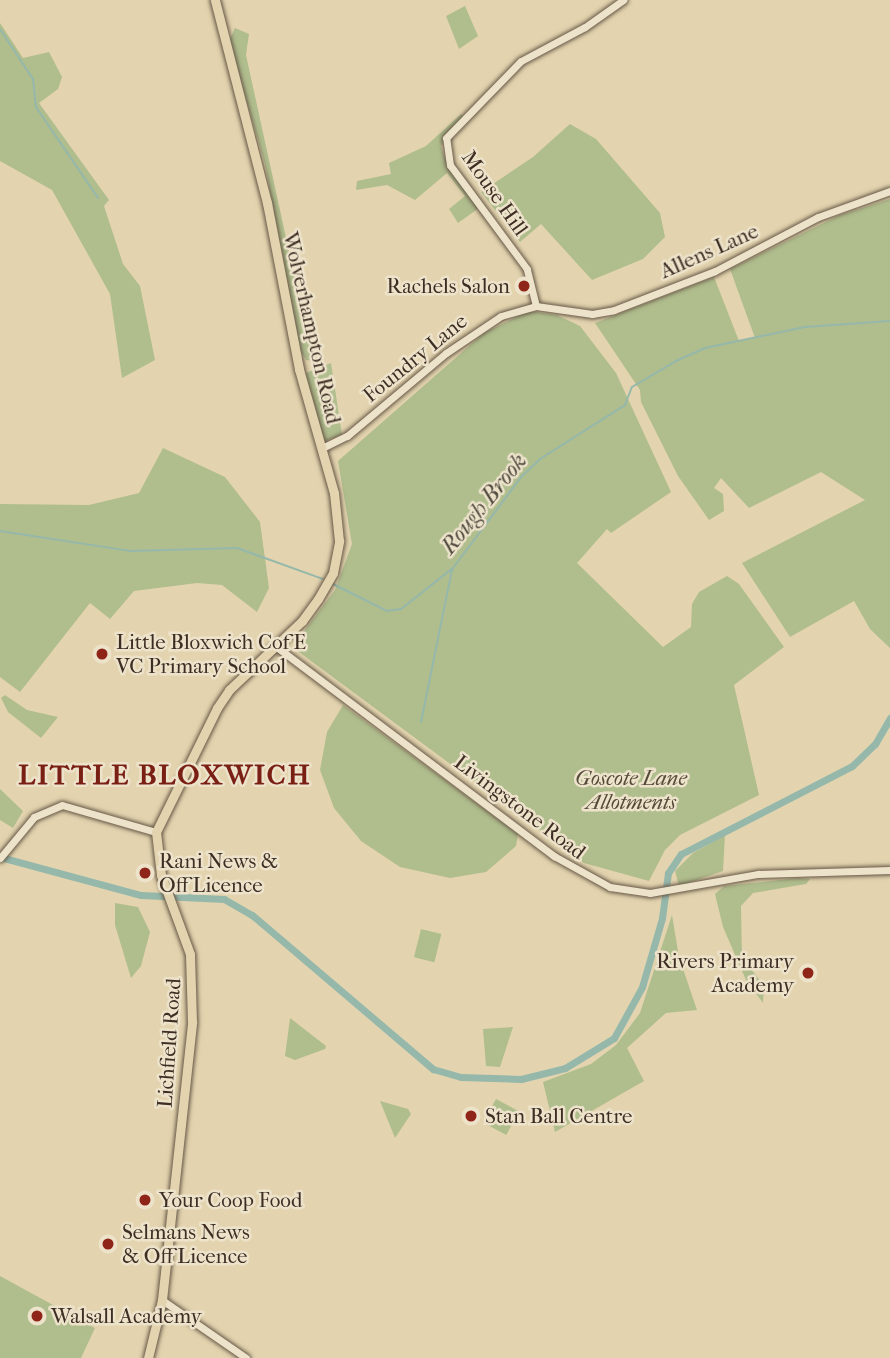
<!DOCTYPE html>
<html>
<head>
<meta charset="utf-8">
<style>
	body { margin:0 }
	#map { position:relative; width:890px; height:1358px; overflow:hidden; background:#e3d4af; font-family:"IM FELL French Canon",serif }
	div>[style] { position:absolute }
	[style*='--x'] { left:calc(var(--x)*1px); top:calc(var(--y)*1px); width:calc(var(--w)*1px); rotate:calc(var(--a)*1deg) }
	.green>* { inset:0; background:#b0bd8d; transform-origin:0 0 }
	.stream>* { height:2px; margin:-1px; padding:0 1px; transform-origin:1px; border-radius:1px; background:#95b8ab }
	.canal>* { height:7px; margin:-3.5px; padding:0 3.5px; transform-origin:3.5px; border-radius:3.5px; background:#95b8ab }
	.roads { filter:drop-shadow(0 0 2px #665746) drop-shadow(0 0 2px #665746) }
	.minor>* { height:7px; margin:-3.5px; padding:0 3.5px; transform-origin:3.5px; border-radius:3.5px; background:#ede3cb }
	.major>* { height:9px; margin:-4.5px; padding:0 4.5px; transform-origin:4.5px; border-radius:4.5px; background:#e3d4af }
	.dots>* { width:19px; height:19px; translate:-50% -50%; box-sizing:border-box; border:4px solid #ede3cb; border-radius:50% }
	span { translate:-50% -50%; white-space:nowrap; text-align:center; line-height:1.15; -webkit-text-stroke:5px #ede3cb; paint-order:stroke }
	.street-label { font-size:21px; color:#3d2d23 }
	.poi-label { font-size:21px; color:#3d2d23 }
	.right { translate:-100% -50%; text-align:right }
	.left { translate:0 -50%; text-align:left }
	.park-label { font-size:21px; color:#544a38; font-style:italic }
	.water-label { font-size:23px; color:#4f493e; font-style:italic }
	.district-label { font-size:28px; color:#7a1f14; font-weight:700; letter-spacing:2px }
</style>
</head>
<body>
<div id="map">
	<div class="green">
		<div style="clip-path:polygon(465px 6px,478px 36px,459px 49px,446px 16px)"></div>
		<div style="clip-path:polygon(0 23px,23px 58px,49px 52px,62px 77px,58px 89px,39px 103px,109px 200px,104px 206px,123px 264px,140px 286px,155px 360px,122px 378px,110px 294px,52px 190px,0 161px)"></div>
		<div style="clip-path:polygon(235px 28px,249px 34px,246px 55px,308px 338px,319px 353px,315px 361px,306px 360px,300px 350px,265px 164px,229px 41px)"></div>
		<div style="clip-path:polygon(461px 114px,464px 116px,441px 146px,446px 161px,479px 208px,458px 223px,449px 209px,465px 196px,447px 173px,415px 200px,387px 185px,356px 190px,357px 181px,391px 174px,389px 163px,426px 146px)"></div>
		<div style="clip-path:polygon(570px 124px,596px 139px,660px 213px,665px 237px,643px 259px,592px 280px,541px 224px,520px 242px,481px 192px,533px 157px)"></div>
		<div style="clip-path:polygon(890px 199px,890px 648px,870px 629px,854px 601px,790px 637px,742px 563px,865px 500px,821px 472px,749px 508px,721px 478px,714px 488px,723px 494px,724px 511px,709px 520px,678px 476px,641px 402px,640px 390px,595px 323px,714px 277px,739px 341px,755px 338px,730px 269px,838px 216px)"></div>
		<div style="clip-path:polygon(529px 311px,557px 315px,580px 326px,616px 373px,671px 492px,611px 533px,607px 529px,577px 563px,663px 647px,691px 627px,692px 604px,699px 592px,727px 576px,739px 584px,784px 647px,734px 685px,759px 795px,680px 835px,665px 850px,649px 881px,584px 863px,299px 652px,295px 643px,335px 590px,352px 544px,338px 461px,484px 333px)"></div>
		<div style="clip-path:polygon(331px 363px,342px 435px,325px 441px,314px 414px,306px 373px)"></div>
		<div style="clip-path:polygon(163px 448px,225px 477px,260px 522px,269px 588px,257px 612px,222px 585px,197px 583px,134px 591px,110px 619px,90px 603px,20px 692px,0 677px,0 504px,89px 505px,139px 493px)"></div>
		<div style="clip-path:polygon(5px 695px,27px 710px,58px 717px,41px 738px,8px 712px,1px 698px)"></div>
		<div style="clip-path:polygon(343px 705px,518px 834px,516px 846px,486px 872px,450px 878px,400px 867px,361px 841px,334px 808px,320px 770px,327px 732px)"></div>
		<div style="clip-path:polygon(0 789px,23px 811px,13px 828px,0 820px)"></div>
		<div style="clip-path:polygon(725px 835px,723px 871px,679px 886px,675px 871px,693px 853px)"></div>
		<div style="clip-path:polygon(798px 878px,810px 879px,806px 884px,753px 893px,741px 906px,742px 957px,764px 986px,763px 1003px,746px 980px,723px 927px,715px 894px,724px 886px)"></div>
		<div style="clip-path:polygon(115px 903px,138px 907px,150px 932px,141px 966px,131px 978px,115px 925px)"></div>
		<div style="clip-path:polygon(672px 915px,679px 957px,697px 1010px,666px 1013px,627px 1048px,644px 1081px,555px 1132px,543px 1082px,591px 1064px,616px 1045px,640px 1013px)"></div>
		<div style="left:421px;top:929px;width:21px;height:29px;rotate:14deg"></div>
		<div style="clip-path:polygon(290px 1018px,326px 1046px,325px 1049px,295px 1060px,285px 1056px)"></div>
		<div style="clip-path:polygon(513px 1027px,500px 1067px,486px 1066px,483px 1029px)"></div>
		<div style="left:496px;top:1099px;width:26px;height:27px;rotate:28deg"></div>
		<div style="clip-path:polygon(380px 1101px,408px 1109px,411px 1114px,395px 1138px)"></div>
		<div style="clip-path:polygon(0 1276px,95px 1328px,81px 1358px,0 1358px)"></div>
	</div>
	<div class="stream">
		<div style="--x:0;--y:29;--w:60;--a:56.6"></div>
		<div style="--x:33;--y:79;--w:28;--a:84"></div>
		<div style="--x:36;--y:107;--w:110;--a:55.7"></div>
		<div style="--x:0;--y:531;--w:133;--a:8.7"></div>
		<div style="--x:131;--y:551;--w:106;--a:-1.6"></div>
		<div style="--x:237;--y:548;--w:91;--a:19.8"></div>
		<div style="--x:333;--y:584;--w:60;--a:26.6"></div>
		<div style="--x:387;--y:611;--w:14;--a:-8"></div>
		<div style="--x:401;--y:609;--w:66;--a:-38.3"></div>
		<div style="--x:453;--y:568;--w:114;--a:-53.2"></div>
		<div style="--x:521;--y:477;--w:26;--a:-43"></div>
		<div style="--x:540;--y:459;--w:101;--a:-32.4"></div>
		<div style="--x:625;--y:405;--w:19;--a:-69"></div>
		<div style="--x:632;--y:387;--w:51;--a:-30.6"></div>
		<div style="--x:676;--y:361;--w:32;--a:-24"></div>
		<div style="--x:705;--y:348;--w:102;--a:-11.9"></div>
		<div style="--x:805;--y:327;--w:85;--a:-4"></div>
		<div style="--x:421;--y:722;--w:155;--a:-78.5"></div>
	</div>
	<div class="canal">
		<div style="--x:0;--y:857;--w:146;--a:15.1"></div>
		<div style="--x:141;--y:895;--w:83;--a:2.8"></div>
		<div style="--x:224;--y:899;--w:32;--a:30"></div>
		<div style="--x:252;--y:915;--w:238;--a:40.4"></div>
		<div style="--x:433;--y:1069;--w:29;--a:16"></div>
		<div style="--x:461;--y:1077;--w:60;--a:1.9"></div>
		<div style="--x:521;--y:1079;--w:45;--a:-14"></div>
		<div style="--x:565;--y:1068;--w:57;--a:-31.5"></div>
		<div style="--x:614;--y:1038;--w:58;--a:-61.2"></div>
		<div style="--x:642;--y:987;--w:72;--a:-73.8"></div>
		<div style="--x:662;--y:918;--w:45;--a:-82.4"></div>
		<div style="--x:668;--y:873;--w:23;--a:-56"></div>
		<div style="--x:681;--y:854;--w:192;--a:-27.2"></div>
		<div style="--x:852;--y:766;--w:32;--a:-44"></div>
		<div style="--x:875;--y:744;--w:30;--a:-60"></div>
	</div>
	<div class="roads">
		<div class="minor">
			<div style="--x:536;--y:306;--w:38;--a:-104"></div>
			<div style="--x:527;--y:269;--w:129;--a:-126.5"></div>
			<div style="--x:450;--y:165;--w:27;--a:-98"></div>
			<div style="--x:446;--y:138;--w:107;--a:-45.8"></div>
			<div style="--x:521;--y:61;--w:72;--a:-28"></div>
			<div style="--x:585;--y:27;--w:47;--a:-35.4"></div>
			<div style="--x:322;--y:448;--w:28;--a:-26"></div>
			<div style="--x:347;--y:436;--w:129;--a:-40"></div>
			<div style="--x:446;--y:353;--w:66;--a:-33.9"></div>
			<div style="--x:501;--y:316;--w:36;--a:-16"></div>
			<div style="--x:536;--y:306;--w:57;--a:8.1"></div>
			<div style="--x:592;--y:314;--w:22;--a:-10"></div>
			<div style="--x:614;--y:310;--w:108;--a:-21.1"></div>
			<div style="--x:715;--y:271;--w:116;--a:-27.7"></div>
			<div style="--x:818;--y:217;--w:77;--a:-19.9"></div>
			<div style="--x:274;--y:645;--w:351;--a:37"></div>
			<div style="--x:554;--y:856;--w:64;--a:29"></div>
			<div style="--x:610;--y:887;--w:40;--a:8.5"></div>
			<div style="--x:650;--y:893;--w:110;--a:-10"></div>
			<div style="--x:758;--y:874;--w:132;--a:-1.7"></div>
			<div style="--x:0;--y:858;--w:53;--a:-50.3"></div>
			<div style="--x:34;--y:817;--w:30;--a:-23"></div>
			<div style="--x:62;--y:805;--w:98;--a:16"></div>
			<div style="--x:162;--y:1300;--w:102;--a:34.6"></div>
		</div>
		<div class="major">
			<div style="--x:148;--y:1358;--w:60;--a:-76.4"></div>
			<div style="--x:162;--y:1300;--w:280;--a:-83.8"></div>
			<div style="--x:192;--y:1022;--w:68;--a:-91.7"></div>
			<div style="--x:190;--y:954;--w:84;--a:-110.2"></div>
			<div style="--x:161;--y:875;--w:43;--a:-96.6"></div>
			<div style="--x:156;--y:832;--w:138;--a:-63.8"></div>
			<div style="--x:217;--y:708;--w:22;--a:-56"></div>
			<div style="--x:229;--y:690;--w:100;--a:-43.4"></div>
			<div style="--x:302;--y:621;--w:27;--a:-54"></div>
			<div style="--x:318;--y:599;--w:30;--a:-60"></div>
			<div style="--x:333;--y:573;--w:33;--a:-79"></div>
			<div style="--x:339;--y:541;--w:48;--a:-95.9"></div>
			<div style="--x:334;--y:493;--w:129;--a:-105.8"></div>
			<div style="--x:299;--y:369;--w:169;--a:-100.9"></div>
			<div style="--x:267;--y:203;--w:210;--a:-104.4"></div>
		</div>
	</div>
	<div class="dots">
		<div style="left:524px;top:286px;background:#8f2418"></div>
		<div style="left:102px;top:654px;background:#8f2418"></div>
		<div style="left:145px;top:873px;background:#8f2418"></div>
		<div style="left:808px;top:973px;background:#8f2418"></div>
		<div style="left:471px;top:1116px;background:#8f2418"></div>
		<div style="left:145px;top:1200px;background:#8f2418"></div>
		<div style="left:108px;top:1244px;background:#8f2418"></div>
		<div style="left:37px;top:1316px;background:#8f2418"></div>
	</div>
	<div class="street-label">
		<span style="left:495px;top:193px;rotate:55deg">Mouse Hill</span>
		<span style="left:709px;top:251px;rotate:-24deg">Allens Lane</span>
		<span style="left:312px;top:328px;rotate:77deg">Wolverhampton Road</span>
		<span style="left:415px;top:358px;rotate:-39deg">Foundry Lane</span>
		<span style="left:520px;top:807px;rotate:37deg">Livingstone Road</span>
		<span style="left:169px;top:1043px;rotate:-86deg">Lichfield Road</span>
	</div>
	<div class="poi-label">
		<span class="right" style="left:510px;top:286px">Rachels Salon</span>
		<span class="left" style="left:116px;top:654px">Little Bloxwich CofE<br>VC Primary School</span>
		<span class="left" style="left:159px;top:873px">Rani News &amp;<br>Off Licence</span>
		<span class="right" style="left:794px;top:973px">Rivers Primary<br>Academy</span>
		<span class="left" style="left:485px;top:1116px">Stan Ball Centre</span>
		<span class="left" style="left:159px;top:1200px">Your Coop Food</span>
		<span class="left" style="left:122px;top:1244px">Selmans News<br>&amp; Off Licence</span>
		<span class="left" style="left:51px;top:1316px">Walsall Academy</span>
	</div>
	<div class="park-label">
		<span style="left:631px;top:790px">Goscote Lane<br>Allotments</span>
	</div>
	<div class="water-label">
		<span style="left:484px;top:504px;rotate:-51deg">Rough Brook</span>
	</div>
	<div class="district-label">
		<span style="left:165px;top:775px">LITTLE BLOXWICH</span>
	</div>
</div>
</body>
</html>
